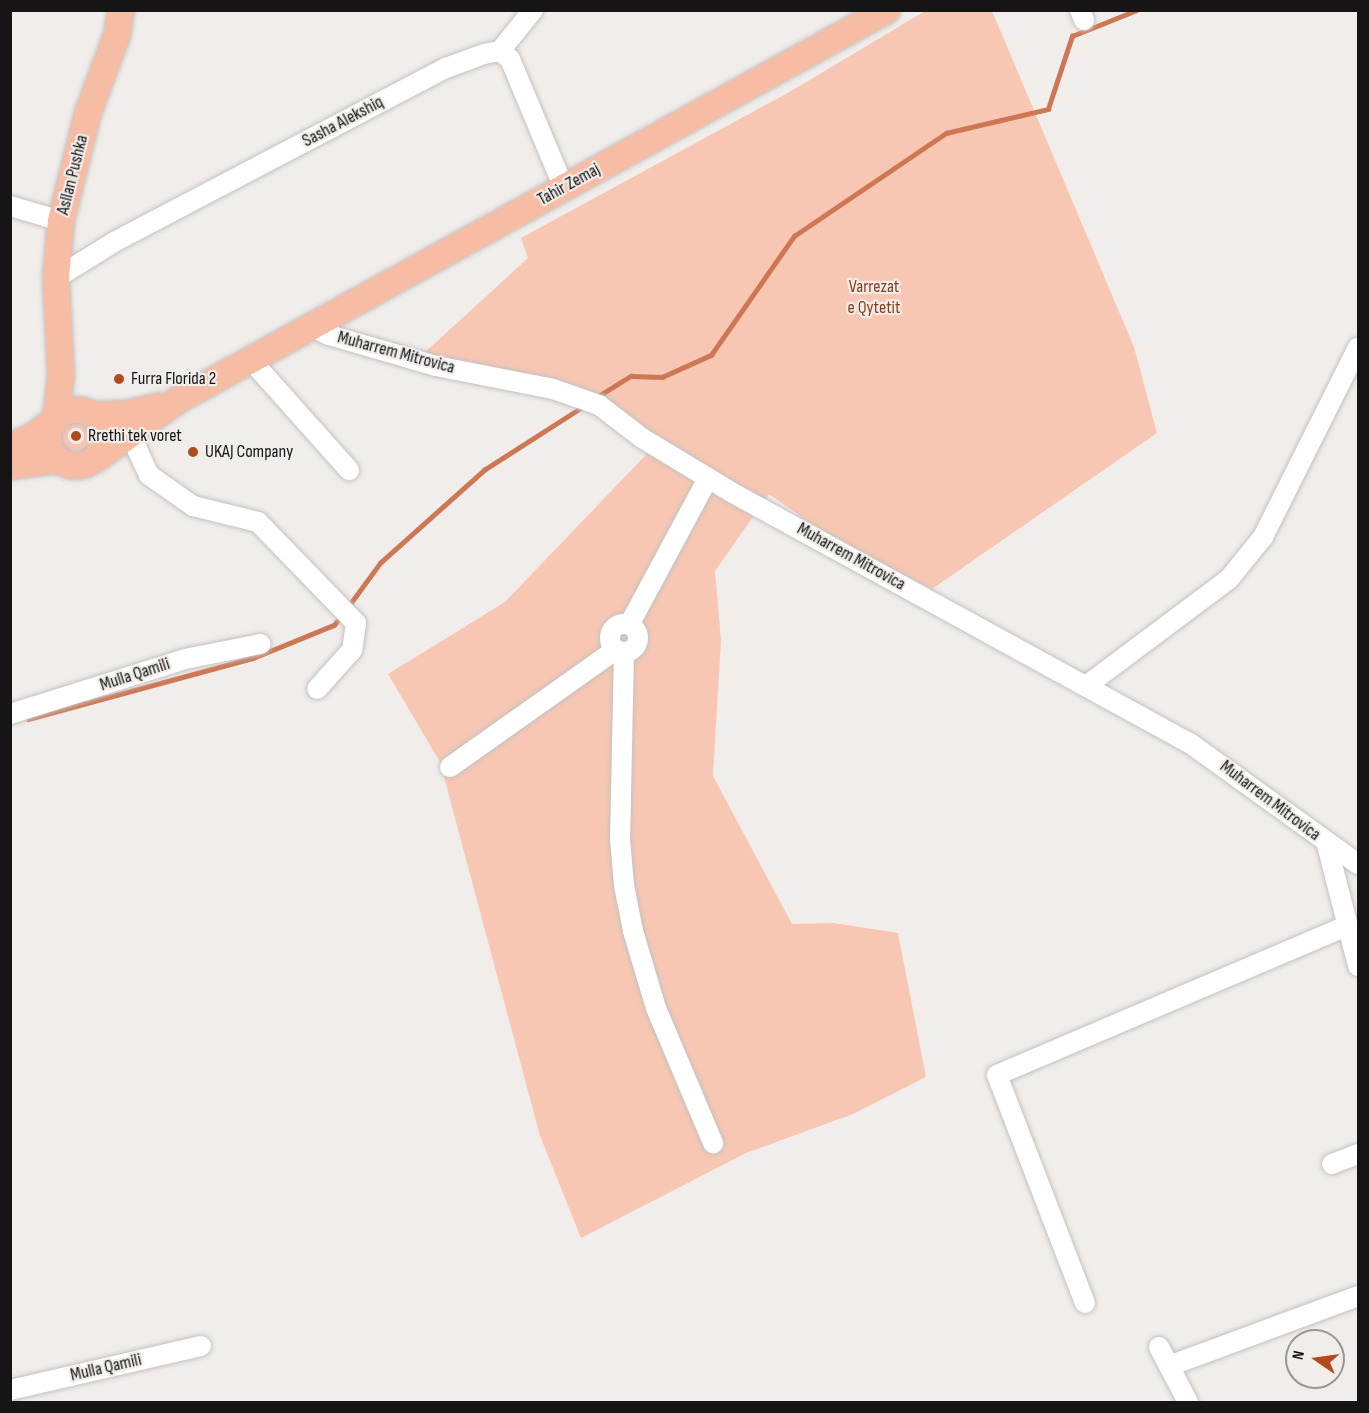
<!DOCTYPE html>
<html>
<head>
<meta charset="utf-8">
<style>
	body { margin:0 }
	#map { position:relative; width:1369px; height:1413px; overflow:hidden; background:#f1edeb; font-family:"Sofia Sans Condensed",sans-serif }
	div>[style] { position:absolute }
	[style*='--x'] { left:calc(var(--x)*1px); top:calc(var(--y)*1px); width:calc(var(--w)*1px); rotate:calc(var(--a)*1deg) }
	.green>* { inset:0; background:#f8c7b4 }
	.round { border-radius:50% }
	.stream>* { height:4.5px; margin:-2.25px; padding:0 2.25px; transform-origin:2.25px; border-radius:2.25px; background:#ce7755 }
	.roads { filter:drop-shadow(0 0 2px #c5c1bf) drop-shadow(0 0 2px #c5c1bf) }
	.minor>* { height:20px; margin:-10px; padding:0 10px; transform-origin:10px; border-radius:10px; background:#fff }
	.minor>.ring { margin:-10px; padding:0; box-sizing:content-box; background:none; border:20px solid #fff; border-radius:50% }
	.major>* { height:26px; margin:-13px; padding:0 13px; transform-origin:13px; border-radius:13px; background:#f7bca4 }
	.major>.ring { margin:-13px; padding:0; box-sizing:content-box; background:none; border:26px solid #f7bca4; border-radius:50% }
	.dots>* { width:16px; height:16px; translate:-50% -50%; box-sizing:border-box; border:3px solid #f1edeb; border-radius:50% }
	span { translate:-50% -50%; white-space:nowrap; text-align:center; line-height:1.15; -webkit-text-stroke:4.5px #f1edeb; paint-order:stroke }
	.street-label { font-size:18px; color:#161414 }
	.park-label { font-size:18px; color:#8c3c18 }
	.poi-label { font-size:18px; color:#161414 }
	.left { translate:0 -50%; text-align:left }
	.frame { position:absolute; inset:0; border:12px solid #161414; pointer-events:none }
	.north { position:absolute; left:1285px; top:1329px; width:60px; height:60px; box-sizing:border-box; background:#f1edeb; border:2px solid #999695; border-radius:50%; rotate:283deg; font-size:16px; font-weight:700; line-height:24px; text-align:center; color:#161414 }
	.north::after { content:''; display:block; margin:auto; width:21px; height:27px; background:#b04b1d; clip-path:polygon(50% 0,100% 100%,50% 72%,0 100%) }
</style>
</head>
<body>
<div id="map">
	<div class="green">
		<div style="clip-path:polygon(925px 11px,992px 11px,1134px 347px,1157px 433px,932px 589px,841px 545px,769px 494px,715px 571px,721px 640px,713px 776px,792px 924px,834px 923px,898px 933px,926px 1077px,853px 1114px,746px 1153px,581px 1238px,540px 1136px,440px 762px,388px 674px,505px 602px,661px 439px,539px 376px,422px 355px,528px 258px,521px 238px,793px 90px)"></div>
		<div class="round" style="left:58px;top:417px;width:40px;height:40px"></div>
	</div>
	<div class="stream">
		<div style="--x:597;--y:397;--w:40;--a:-32"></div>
		<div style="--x:631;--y:376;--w:31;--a:2"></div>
		<div style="--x:662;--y:377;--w:54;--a:-24.2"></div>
		<div style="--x:711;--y:355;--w:145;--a:-55.1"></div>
		<div style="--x:794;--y:236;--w:184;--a:-34.1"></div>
		<div style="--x:946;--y:133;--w:105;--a:-13.2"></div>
		<div style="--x:1048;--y:109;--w:77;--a:-71.8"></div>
		<div style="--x:1072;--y:36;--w:70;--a:-21.8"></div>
		<div style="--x:347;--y:608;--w:56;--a:-53.7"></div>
		<div style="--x:380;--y:563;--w:140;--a:-41.8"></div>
		<div style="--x:484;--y:470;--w:117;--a:-32.7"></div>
		<div style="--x:28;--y:719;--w:233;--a:-15.2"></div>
		<div style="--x:253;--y:658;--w:87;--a:-22.2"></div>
		<div style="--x:334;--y:625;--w:13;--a:-51"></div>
	</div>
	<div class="roads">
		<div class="minor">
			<div style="--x:1080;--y:10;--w:11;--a:68"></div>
			<div style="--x:500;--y:51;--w:53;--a:-51.2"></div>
			<div style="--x:10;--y:206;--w:53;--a:16.4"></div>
			<div style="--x:56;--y:278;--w:70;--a:-31.7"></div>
			<div style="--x:116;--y:241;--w:373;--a:-27.7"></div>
			<div style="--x:446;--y:68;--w:40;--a:-20.2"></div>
			<div style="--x:484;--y:54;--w:16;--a:-11"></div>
			<div style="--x:500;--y:51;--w:13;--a:39"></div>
			<div style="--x:510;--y:59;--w:140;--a:67.3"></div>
			<div style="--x:311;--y:326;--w:20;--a:27"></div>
			<div style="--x:329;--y:335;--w:111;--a:16.2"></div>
			<div style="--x:436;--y:366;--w:119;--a:11.1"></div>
			<div style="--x:553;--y:389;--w:49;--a:19.2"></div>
			<div style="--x:599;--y:405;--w:54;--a:37.5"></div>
			<div style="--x:642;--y:438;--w:104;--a:31.2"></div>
			<div style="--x:731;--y:492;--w:525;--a:28.72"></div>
			<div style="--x:1191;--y:744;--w:206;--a:35.7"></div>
			<div style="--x:250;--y:359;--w:149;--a:48.3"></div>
			<div style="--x:129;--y:432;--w:47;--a:65.1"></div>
			<div style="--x:149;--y:475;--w:54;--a:35.2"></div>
			<div style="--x:193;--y:506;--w:67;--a:13.8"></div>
			<div style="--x:258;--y:522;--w:141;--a:45.9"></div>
			<div style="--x:356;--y:623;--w:27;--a:98"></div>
			<div style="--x:352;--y:650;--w:52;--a:131.9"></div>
			<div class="ring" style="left:610px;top:624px;width:8px;height:8px"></div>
			<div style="--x:629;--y:625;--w:167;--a:-61.7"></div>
			<div style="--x:624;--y:652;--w:187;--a:91.2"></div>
			<div style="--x:620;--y:839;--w:46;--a:85"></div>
			<div style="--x:624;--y:885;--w:47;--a:78.9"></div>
			<div style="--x:633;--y:931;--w:80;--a:73.4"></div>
			<div style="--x:656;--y:1008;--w:147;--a:67.1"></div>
			<div style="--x:1086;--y:686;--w:179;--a:-36.8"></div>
			<div style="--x:1229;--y:579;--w:54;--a:-51"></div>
			<div style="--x:1263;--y:537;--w:212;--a:-63.4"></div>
			<div style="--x:10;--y:714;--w:183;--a:-17.4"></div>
			<div style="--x:185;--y:659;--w:77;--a:-11.2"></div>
			<div style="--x:450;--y:767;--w:202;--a:-35.3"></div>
			<div style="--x:1327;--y:845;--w:125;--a:75.6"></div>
			<div style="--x:1332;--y:1164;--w:28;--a:-21"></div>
			<div style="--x:1085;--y:1303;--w:244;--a:-111.1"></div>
			<div style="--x:997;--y:1075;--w:382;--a:-23.1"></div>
			<div style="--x:1159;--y:1347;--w:62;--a:62.2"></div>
			<div style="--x:1169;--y:1366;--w:202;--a:-20.3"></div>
			<div style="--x:10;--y:1390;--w:196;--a:-13"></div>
		</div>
		<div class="major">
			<div class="ring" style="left:48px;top:410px;width:30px;height:30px"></div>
			<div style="--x:93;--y:415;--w:34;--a:-2"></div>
			<div style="--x:127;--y:414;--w:32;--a:-14"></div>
			<div style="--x:56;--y:418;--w:43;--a:-83.4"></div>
			<div style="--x:61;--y:375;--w:97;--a:-93"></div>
			<div style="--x:56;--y:278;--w:57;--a:-85"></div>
			<div style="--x:61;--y:221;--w:111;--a:-76"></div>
			<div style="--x:88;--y:113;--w:83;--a:-69.6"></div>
			<div style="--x:117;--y:35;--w:25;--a:-81"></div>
			<div style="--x:10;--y:447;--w:26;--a:-25"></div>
			<div style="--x:34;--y:436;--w:23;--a:-38"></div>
			<div style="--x:96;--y:459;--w:101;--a:-35.7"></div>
			<div style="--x:178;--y:400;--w:809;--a:-28.81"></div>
			<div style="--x:10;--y:466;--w:48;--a:-7.1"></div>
		</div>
	</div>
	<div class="dots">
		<div style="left:119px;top:379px;background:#b04b1d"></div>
		<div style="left:76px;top:436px;background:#b04b1d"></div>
		<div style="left:193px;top:452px;background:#b04b1d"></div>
	</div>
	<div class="street-label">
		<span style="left:343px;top:122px;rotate:-28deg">Sasha Alekshiq</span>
		<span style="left:73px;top:175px;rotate:-76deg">Asllan Pushka</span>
		<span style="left:569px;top:185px;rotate:-29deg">Tahir Zemaj</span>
		<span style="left:396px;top:353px;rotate:15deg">Muharrem Mitrovica</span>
		<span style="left:851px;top:557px;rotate:29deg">Muharrem Mitrovica</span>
		<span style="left:135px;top:675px;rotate:-18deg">Mulla Qamili</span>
		<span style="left:1270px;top:801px;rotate:37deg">Muharrem Mitrovica</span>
		<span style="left:106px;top:1368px;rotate:-13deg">Mulla Qamili</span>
	</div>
	<div class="park-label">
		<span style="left:874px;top:298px">Varrezat<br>e Qytetit</span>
	</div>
	<div class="poi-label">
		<span class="left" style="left:131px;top:379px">Furra Florida 2</span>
		<span class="left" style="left:88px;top:436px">Rrethi tek voret</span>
		<span class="left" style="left:205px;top:452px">UKAJ Company</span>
	</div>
	<div class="frame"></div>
	<div class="north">N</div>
</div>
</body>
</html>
